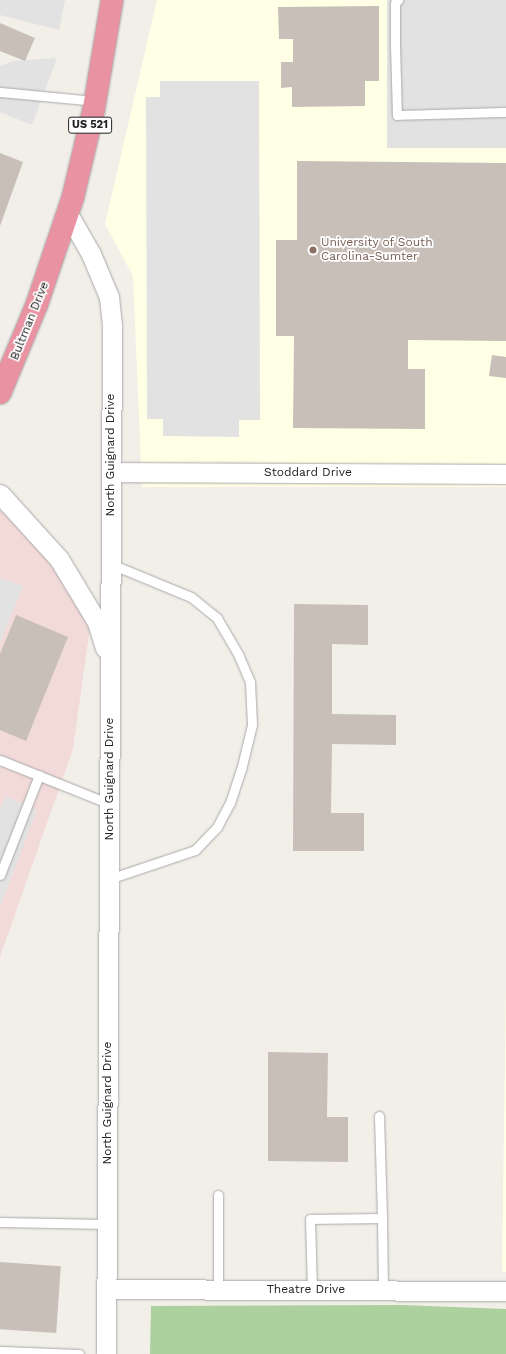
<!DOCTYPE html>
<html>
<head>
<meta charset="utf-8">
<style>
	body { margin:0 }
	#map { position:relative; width:506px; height:1354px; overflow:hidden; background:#f2efe9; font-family:"Work Sans",sans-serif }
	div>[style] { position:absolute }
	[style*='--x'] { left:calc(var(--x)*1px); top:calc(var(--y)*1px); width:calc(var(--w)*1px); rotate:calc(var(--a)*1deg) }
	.commercial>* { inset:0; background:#f2dad9 }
	.education>* { inset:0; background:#ffffe5 }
	.forest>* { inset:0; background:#add19e }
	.parking>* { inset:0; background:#e2e2e2; transform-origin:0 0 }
	.building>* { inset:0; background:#c7bfb8; transform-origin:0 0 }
	.roads { filter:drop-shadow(0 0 1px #a9a9a9) drop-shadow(0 0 1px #a9a9a9) }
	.lane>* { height:9px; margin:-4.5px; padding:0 4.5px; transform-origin:4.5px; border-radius:4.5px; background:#fff }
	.street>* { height:19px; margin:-9.5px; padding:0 9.5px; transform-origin:9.5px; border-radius:9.5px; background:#fff }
	.highway>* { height:22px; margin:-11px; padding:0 11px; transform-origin:11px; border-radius:11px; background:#e892a2 }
	.dots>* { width:11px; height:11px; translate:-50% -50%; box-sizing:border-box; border:2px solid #fff; border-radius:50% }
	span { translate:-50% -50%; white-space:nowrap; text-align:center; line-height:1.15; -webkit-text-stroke:3.5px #fff; paint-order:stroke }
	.shield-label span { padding:1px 3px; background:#fff; border:1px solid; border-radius:3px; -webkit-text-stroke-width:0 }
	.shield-label { font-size:11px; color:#222; font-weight:700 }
	.education-label { font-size:12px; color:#785e54 }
	.left { translate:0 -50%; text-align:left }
	.street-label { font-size:12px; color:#222 }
</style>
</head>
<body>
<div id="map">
	<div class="commercial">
		<div style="clip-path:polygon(0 510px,31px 535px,62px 577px,90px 627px,73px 749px,0 957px)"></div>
	</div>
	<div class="education">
		<div style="clip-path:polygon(157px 0,506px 0,506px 487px,142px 487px,133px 276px,105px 224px)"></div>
		<div style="clip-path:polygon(506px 989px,506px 1272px,502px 1271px)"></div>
	</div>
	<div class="forest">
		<div style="clip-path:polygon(402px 1305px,506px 1309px,506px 1354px,150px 1354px,151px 1306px)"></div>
	</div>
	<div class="parking">
		<div style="clip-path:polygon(0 0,65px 0,59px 30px,0 15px)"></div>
		<div style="left:387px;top:0;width:119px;height:148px"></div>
		<div style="clip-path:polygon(57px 58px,32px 125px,0 112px,0 66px,13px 61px)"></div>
		<div style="clip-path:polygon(160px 81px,259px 81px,260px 420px,239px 420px,239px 437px,163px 436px,163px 419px,147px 419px,146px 97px,160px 97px)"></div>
		<div style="clip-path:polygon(0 578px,23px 586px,0 643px)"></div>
		<div style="clip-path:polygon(6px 796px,37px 810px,0 907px,0 810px)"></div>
	</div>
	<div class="building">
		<div style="clip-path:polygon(379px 6px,379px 81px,365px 81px,365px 106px,292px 107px,292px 87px,281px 88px,281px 62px,293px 62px,293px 39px,279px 39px,278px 7px)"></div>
		<div style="clip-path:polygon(0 23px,35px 38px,25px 61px,0 51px)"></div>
		<div style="clip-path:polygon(0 153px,23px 162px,0 226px)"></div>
		<div style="clip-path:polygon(297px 161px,506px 163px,506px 341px,408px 340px,408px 369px,425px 369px,425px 429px,293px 428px,294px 336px,276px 336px,276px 240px,297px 240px)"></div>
		<div style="clip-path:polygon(492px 355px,506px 357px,506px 378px,489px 376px)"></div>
		<div style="clip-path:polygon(294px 604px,368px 605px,368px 645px,332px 644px,332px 714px,396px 715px,396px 745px,332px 744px,331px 813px,364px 813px,364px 851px,293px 851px)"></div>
		<div style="clip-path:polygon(16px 615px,68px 637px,26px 741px,0 730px,0 654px)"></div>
		<div style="clip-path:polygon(268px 1052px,328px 1053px,327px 1117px,348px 1117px,348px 1162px,268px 1161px)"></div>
		<div style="left:0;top:1262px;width:61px;height:67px;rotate:4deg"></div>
	</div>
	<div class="roads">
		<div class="lane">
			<div style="--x:398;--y:0;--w:4;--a:135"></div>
			<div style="--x:395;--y:3;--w:42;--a:90"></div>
			<div style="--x:395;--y:45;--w:70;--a:88.4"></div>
			<div style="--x:397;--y:115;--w:109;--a:-1.6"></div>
			<div style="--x:0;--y:92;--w:95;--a:5.4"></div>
			<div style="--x:0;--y:760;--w:118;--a:21.8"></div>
			<div style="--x:0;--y:875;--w:107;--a:-68.7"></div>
			<div style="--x:109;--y:879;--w:91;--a:-18.6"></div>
			<div style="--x:195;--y:850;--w:32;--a:-46"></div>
			<div style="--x:217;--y:827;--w:27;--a:-62"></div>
			<div style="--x:230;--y:803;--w:35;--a:-72"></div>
			<div style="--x:241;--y:770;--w:46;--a:-76.3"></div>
			<div style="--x:252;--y:725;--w:43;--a:-92.7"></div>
			<div style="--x:250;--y:682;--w:30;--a:-113"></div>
			<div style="--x:238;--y:654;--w:42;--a:-120.3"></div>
			<div style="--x:217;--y:618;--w:33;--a:-141"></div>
			<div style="--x:191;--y:597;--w:87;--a:-157.6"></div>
			<div style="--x:379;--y:1116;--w:102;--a:88.3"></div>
			<div style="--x:218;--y:1195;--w:95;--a:90"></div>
			<div style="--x:0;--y:1222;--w:107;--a:1.1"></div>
			<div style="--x:312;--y:1290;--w:71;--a:-91.6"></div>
			<div style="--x:310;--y:1219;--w:72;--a:-0.8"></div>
			<div style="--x:382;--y:1218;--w:72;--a:89.2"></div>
			<div style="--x:0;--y:1351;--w:79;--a:2.2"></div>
		</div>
		<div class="street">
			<div style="--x:68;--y:214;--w:46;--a:60.1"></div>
			<div style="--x:91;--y:254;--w:47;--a:67.3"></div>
			<div style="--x:109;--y:297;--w:29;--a:84"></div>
			<div style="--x:112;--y:326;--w:1028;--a:90.33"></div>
			<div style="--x:111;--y:472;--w:395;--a:0.3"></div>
			<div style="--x:0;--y:494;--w:88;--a:47.8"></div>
			<div style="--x:59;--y:559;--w:74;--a:58.9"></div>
			<div style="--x:97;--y:622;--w:27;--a:73"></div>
			<div style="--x:107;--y:1289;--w:399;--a:0.3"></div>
		</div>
		<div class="highway">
			<div style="--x:0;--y:393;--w:96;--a:-67.4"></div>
			<div style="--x:37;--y:304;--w:113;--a:-71.4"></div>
			<div style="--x:73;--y:197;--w:91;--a:-76.7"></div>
			<div style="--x:94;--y:108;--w:109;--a:-80.5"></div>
		</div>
	</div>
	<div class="dots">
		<div style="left:313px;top:250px;background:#8d6e63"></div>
	</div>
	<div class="shield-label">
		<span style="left:90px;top:125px">US 521</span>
	</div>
	<div class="education-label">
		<span class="left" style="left:321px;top:250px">University of South<br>Carolina-Sumter</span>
	</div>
	<div class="street-label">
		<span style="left:30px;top:321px;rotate:-68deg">Bultman Drive</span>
		<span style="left:111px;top:455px;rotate:-90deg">North Guignard Drive</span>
		<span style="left:308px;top:473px">Stoddard Drive</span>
		<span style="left:110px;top:779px;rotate:-90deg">North Guignard Drive</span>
		<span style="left:108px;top:1103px;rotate:-90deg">North Guignard Drive</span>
		<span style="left:306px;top:1290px">Theatre Drive</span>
	</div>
</div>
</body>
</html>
